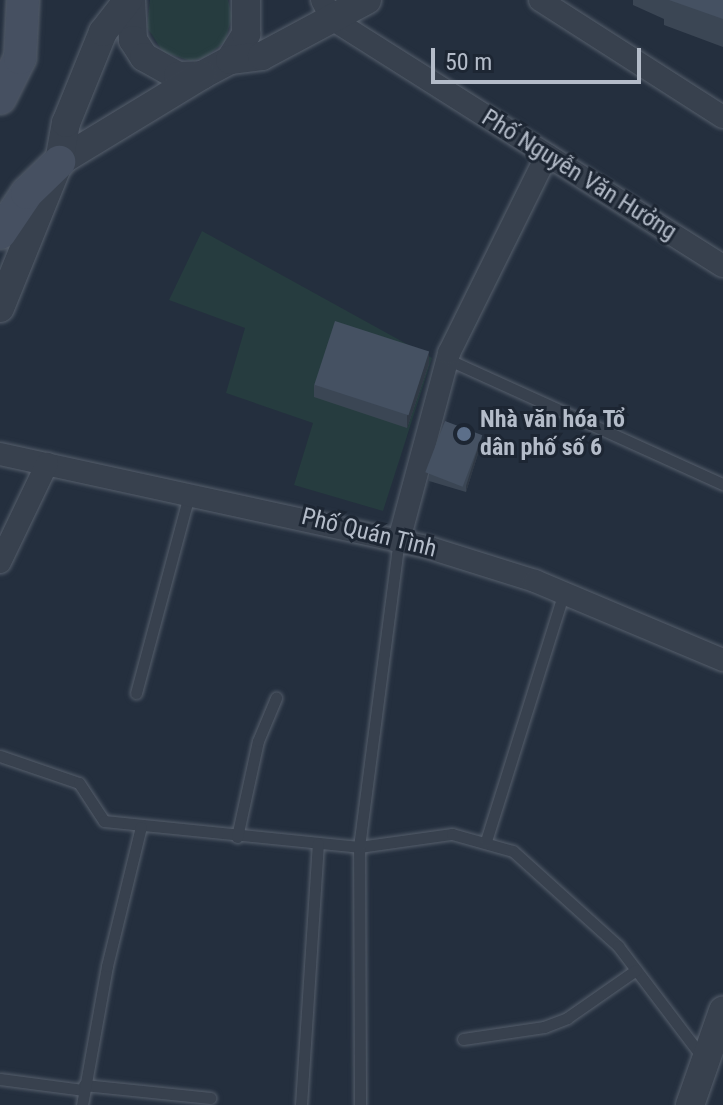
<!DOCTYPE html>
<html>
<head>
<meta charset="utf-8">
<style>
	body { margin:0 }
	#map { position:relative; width:723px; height:1105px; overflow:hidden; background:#242f3e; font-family:"Roboto Condensed",sans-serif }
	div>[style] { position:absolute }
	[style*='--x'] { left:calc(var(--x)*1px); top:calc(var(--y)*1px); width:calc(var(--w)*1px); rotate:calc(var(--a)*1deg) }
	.green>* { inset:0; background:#263c3f }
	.roads { filter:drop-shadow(0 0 2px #565f6c) drop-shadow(0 0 2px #565f6c) }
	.service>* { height:11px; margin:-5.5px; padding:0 5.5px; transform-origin:5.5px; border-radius:5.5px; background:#38414e }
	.minor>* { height:22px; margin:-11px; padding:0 11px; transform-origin:11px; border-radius:11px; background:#38414e }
	.tertiary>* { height:28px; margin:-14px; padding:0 14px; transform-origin:14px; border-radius:14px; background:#38414e }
	.secondary>* { height:32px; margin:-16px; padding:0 16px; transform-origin:16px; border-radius:16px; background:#465061 }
	.wall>* { inset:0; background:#3b4654 }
	.shaded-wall>* { inset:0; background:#303945 }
	.building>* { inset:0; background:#455162; transform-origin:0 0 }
	.dots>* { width:22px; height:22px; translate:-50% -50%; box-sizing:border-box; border:4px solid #1d2633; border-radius:50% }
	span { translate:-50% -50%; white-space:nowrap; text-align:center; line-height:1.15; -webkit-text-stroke:6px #1d2633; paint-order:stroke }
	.street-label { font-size:24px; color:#b4bcc9 }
	.poi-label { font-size:24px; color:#b4bcc9; font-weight:700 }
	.left { translate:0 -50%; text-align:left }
	.scale { position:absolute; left:431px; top:48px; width:210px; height:36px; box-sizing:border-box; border:4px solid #b4bcc9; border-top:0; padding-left:10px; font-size:24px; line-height:28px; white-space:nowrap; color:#b4bcc9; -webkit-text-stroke:6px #1d2633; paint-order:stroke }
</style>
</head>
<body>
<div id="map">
	<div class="green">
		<div style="clip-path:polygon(150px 0,228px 0,232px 16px,225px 42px,204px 58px,191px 61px,163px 52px,147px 27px)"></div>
		<div style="clip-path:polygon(202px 231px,432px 358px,383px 511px,294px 485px,313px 423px,226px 393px,245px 328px,169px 300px)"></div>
	</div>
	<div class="roads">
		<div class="service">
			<div style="--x:447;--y:359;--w:303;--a:24.4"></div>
			<div style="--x:136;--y:693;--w:208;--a:-75"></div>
			<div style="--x:0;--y:756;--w:83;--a:18.9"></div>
			<div style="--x:79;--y:783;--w:45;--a:56.7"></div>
			<div style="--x:104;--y:821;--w:256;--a:5.8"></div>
			<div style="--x:359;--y:847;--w:94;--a:-8"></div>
			<div style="--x:452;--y:834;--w:63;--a:15.6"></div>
			<div style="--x:513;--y:851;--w:142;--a:42.1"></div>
			<div style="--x:618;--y:946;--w:141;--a:52.8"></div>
			<div style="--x:237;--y:837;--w:98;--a:-77.7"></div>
			<div style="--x:258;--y:741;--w:47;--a:-67.3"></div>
			<div style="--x:486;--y:841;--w:261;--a:-72.6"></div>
			<div style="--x:463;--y:1039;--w:82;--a:-8.4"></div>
			<div style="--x:544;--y:1027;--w:25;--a:-21"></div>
			<div style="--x:567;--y:1018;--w:84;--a:-34.8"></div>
			<div style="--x:0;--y:1079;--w:85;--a:7.5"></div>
			<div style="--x:84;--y:1085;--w:127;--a:5.9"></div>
			<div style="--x:82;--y:1105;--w:141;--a:-79.8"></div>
			<div style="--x:107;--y:966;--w:143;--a:-76.3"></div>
			<div style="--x:301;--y:1105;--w:262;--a:-86.3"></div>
			<div style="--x:360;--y:1105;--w:258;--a:-90.2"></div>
			<div style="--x:359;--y:847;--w:310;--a:-82.6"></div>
		</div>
		<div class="minor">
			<div style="--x:322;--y:0;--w:21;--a:62"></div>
			<div style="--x:332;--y:19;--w:462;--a:32.3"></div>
			<div style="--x:540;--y:0;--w:217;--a:32.6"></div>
			<div style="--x:0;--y:454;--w:440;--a:12.3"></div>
			<div style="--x:430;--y:548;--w:110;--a:17.4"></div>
			<div style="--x:535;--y:581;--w:204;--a:22.8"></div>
			<div style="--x:399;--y:540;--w:194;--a:-75"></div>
			<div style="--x:449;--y:353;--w:221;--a:-63.7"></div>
			<div style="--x:0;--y:562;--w:109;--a:-64.4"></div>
		</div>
		<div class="tertiary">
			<div style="--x:131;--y:0;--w:40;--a:87.1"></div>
			<div style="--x:133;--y:40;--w:20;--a:57"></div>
			<div style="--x:144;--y:57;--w:39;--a:29"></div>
			<div style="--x:178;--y:76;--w:24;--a:-2"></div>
			<div style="--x:202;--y:75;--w:32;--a:-28"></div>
			<div style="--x:230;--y:60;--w:31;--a:-58"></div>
			<div style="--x:246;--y:34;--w:34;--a:-90"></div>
			<div style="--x:230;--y:60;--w:32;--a:-7"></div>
			<div style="--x:262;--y:56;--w:119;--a:-28.1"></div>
			<div style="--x:59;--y:162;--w:167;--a:-31.3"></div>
			<div style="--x:0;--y:308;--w:157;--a:-68"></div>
			<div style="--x:59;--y:162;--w:40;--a:-80"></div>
			<div style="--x:66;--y:123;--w:98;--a:-67.9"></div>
			<div style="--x:103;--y:32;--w:41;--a:-52"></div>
			<div style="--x:690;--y:1105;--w:100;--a:-70.7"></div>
		</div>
		<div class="secondary">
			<div style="--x:0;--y:98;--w:45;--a:-63.4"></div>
			<div style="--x:20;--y:58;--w:58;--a:-87"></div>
			<div style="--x:0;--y:233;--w:48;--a:-56"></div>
			<div style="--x:27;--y:193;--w:45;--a:-44.1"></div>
		</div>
	</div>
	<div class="wall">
		<div style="clip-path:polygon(633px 0,723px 0,723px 47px,664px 25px,664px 19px,633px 5px)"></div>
		<div style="clip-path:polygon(429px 364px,407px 428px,314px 397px,314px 385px)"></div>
		<div style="clip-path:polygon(482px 441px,466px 492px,429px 481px,429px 474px)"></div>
	</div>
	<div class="shaded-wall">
		<div style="clip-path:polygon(429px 352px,429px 364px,407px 428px,407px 416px)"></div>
		<div style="clip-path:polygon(482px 435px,482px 441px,466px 492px,466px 486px)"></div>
	</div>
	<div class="building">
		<div style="clip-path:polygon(669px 0,723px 0,723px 19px)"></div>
		<div style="left:335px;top:321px;width:99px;height:67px;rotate:18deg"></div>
		<div style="left:445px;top:421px;width:40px;height:55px;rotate:21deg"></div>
	</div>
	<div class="dots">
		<div style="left:464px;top:434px;background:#5c6f8a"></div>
	</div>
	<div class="street-label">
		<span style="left:579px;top:175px;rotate:32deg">Phố Nguyễn Văn Hưởng</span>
		<span style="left:369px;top:533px;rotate:14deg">Phố Quán Tình</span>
	</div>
	<div class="poi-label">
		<span class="left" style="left:480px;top:434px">Nhà văn hóa Tổ<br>dân phố số 6</span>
	</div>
	<div class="scale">50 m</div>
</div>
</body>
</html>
